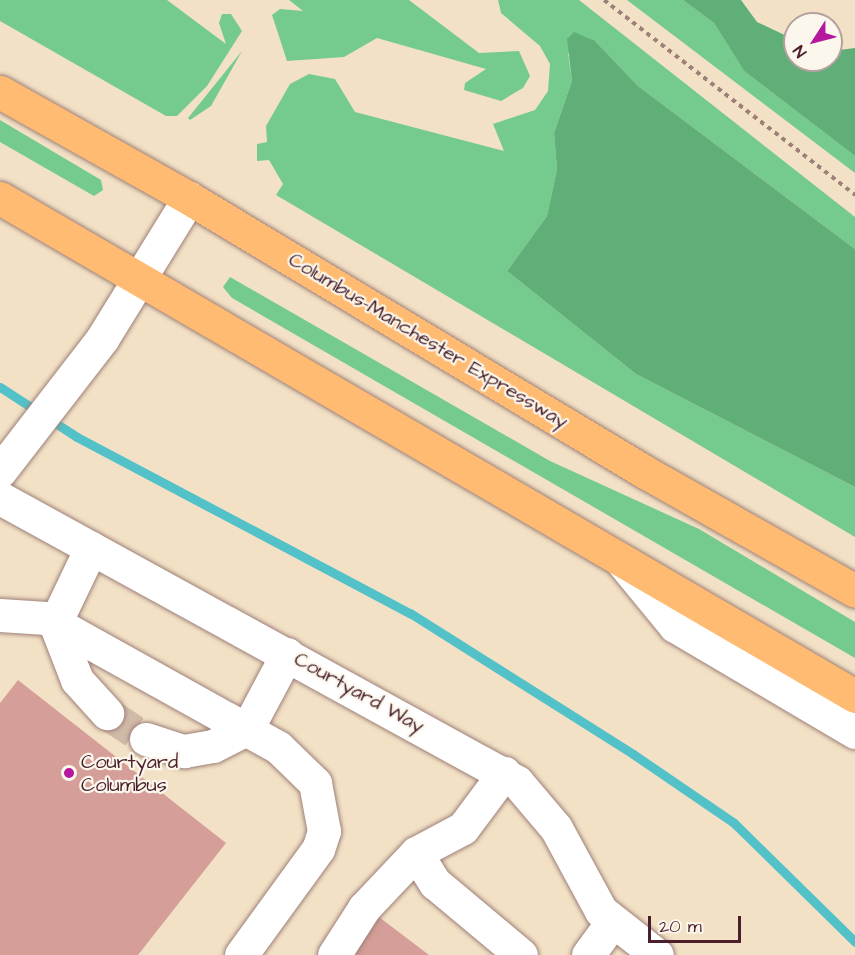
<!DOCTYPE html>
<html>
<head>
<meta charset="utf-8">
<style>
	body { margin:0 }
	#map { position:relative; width:855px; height:955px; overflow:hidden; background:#f3e1c6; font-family:"Architects Daughter",sans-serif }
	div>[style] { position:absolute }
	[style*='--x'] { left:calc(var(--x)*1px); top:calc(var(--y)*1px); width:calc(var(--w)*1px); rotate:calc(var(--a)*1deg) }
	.green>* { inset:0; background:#75ca8d }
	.forest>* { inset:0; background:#60ae78 }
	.stream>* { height:9px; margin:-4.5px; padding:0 4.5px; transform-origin:4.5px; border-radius:4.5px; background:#53c1c8 }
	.building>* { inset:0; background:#d59e98 }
	.minor-tunnel>* { height:33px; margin-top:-16.5px; transform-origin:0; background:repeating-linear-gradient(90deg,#d1baa7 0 33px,transparent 0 49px) }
	.path>* { height:4px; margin-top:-2px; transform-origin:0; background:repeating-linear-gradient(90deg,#9e8078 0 4.5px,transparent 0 9px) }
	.roads { filter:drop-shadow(0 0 2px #9e8078) drop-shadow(0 0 2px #9e8078) }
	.minor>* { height:33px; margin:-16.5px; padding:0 16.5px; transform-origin:16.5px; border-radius:16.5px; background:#fff }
	.highway>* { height:33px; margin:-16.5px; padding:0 16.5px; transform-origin:16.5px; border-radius:16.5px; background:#ffbb71 }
	.dots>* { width:16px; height:16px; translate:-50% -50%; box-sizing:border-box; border:3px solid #fbf7ec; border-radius:50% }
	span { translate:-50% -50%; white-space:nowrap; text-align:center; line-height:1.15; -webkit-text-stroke:4.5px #fbf7ec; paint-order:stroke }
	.street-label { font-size:20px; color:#4a1f2b }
	.poi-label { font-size:20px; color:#4a1f2b }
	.left { translate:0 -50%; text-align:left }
	.north { position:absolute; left:783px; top:12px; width:60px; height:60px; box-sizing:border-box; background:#fbf7ec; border:2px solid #b4a19f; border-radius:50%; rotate:234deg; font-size:16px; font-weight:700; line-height:24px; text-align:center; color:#4a1f2b }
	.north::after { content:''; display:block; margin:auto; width:21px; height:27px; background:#b5179e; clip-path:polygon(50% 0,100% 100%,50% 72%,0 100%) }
	.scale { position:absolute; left:648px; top:916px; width:93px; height:27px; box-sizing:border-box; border:3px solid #4a1f2b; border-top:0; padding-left:8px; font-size:18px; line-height:21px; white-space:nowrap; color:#4a1f2b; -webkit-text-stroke:4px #fbf7ec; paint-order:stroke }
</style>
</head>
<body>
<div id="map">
	<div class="green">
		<div style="clip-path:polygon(0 0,167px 0,226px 44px,219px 23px,222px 14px,231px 14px,242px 31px,207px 86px,177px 116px,166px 116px,0 21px)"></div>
		<div style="clip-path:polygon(289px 0,409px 0,479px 53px,519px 51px,530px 76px,523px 88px,501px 101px,464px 90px,465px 83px,486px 69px,377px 38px,344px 57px,287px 61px,272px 15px,280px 9px,303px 11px)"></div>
		<div style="clip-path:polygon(498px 0,579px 0,855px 217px,855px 249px,638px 86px,595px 41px,568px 53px,572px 81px,554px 133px,557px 169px,547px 216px,507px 271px,636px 374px,855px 487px,855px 537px,276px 195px,283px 184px,269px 160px,257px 161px,257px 144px,267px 142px,266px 126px,290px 84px,309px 74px,335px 79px,355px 112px,504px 151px,493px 124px,535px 110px,548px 91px,550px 64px,540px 46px,501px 13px)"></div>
		<div style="clip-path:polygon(627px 0,683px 0,714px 23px,744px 71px,855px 156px,855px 173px)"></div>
		<div style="clip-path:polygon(242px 51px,211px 106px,190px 120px,188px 118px)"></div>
		<div style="clip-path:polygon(0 120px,101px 180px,103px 190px,94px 196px,0 142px)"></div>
		<div style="clip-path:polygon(230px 277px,550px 461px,699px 529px,855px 622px,855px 658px,232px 298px,223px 287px)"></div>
	</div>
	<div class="forest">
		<div style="clip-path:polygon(683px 0,741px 0,757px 22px,795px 40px,795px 60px,831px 60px,831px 51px,855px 48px,855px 156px,744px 71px,714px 23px)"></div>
		<div style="clip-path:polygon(574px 32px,595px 41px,638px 86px,855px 249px,855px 487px,636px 374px,507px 271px,547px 216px,557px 169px,554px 133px,572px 81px,567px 39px)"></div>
	</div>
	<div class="stream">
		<div style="--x:0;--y:387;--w:92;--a:33"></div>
		<div style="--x:77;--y:437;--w:377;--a:27.9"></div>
		<div style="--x:410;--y:613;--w:264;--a:32.3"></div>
		<div style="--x:633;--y:754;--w:122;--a:34.3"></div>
		<div style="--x:734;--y:823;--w:170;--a:44.5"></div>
	</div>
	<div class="building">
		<div style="clip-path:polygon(18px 680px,226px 843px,138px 955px,0 955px,0 703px)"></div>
		<div style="clip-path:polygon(379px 917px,429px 955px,351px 955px)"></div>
	</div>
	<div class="minor-tunnel">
		<div style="--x:107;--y:713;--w:47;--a:33.7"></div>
	</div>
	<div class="path">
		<div style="--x:604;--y:0;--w:318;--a:37.8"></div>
	</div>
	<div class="roads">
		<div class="minor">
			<div style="--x:0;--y:471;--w:167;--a:-52.3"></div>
			<div style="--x:102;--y:339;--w:166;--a:-58.3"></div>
			<div style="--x:0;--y:498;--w:590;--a:28.78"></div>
			<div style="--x:517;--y:782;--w:60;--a:49.7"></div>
			<div style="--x:556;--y:828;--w:94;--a:61.5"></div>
			<div style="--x:601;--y:911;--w:71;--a:38.2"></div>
			<div style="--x:91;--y:548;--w:83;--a:115.6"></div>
			<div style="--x:55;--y:623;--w:61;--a:68.9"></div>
			<div style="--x:77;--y:680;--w:45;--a:47.7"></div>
			<div style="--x:624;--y:564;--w:80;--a:50.6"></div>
			<div style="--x:675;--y:626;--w:209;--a:30.5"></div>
			<div style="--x:0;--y:615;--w:46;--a:3.7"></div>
			<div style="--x:46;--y:618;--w:265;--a:29.1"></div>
			<div style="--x:278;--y:747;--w:52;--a:44.2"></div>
			<div style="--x:315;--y:783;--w:49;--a:79.4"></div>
			<div style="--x:324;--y:831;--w:19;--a:108"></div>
			<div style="--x:318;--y:849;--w:131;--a:126"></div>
			<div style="--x:146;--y:739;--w:40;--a:18"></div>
			<div style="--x:184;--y:751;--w:29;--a:-10"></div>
			<div style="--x:213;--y:746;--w:38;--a:-27"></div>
			<div style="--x:247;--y:729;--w:85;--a:-61.9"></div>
			<div style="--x:416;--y:853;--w:36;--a:58"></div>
			<div style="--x:435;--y:883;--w:112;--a:39.9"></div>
			<div style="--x:334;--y:955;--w:56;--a:-57.4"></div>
			<div style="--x:364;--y:908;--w:76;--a:-46.6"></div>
			<div style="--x:416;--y:853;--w:53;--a:-28"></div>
			<div style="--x:463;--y:828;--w:69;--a:-53.3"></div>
			<div style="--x:588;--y:955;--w:41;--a:-54"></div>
		</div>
		<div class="highway">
			<div style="--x:0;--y:92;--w:217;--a:29.3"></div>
			<div style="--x:189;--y:198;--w:532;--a:31"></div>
			<div style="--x:645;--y:472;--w:241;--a:29.5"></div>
			<div style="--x:0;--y:198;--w:989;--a:30.22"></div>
		</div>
	</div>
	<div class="dots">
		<div style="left:69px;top:773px;background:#b5179e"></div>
	</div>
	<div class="street-label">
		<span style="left:428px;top:341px;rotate:31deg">Columbus-Manchester Expressway</span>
		<span style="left:359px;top:693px;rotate:29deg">Courtyard Way</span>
	</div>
	<div class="poi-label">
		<span class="left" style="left:81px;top:774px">Courtyard<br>Columbus</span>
	</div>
	<div class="north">N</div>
	<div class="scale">20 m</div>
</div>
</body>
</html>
